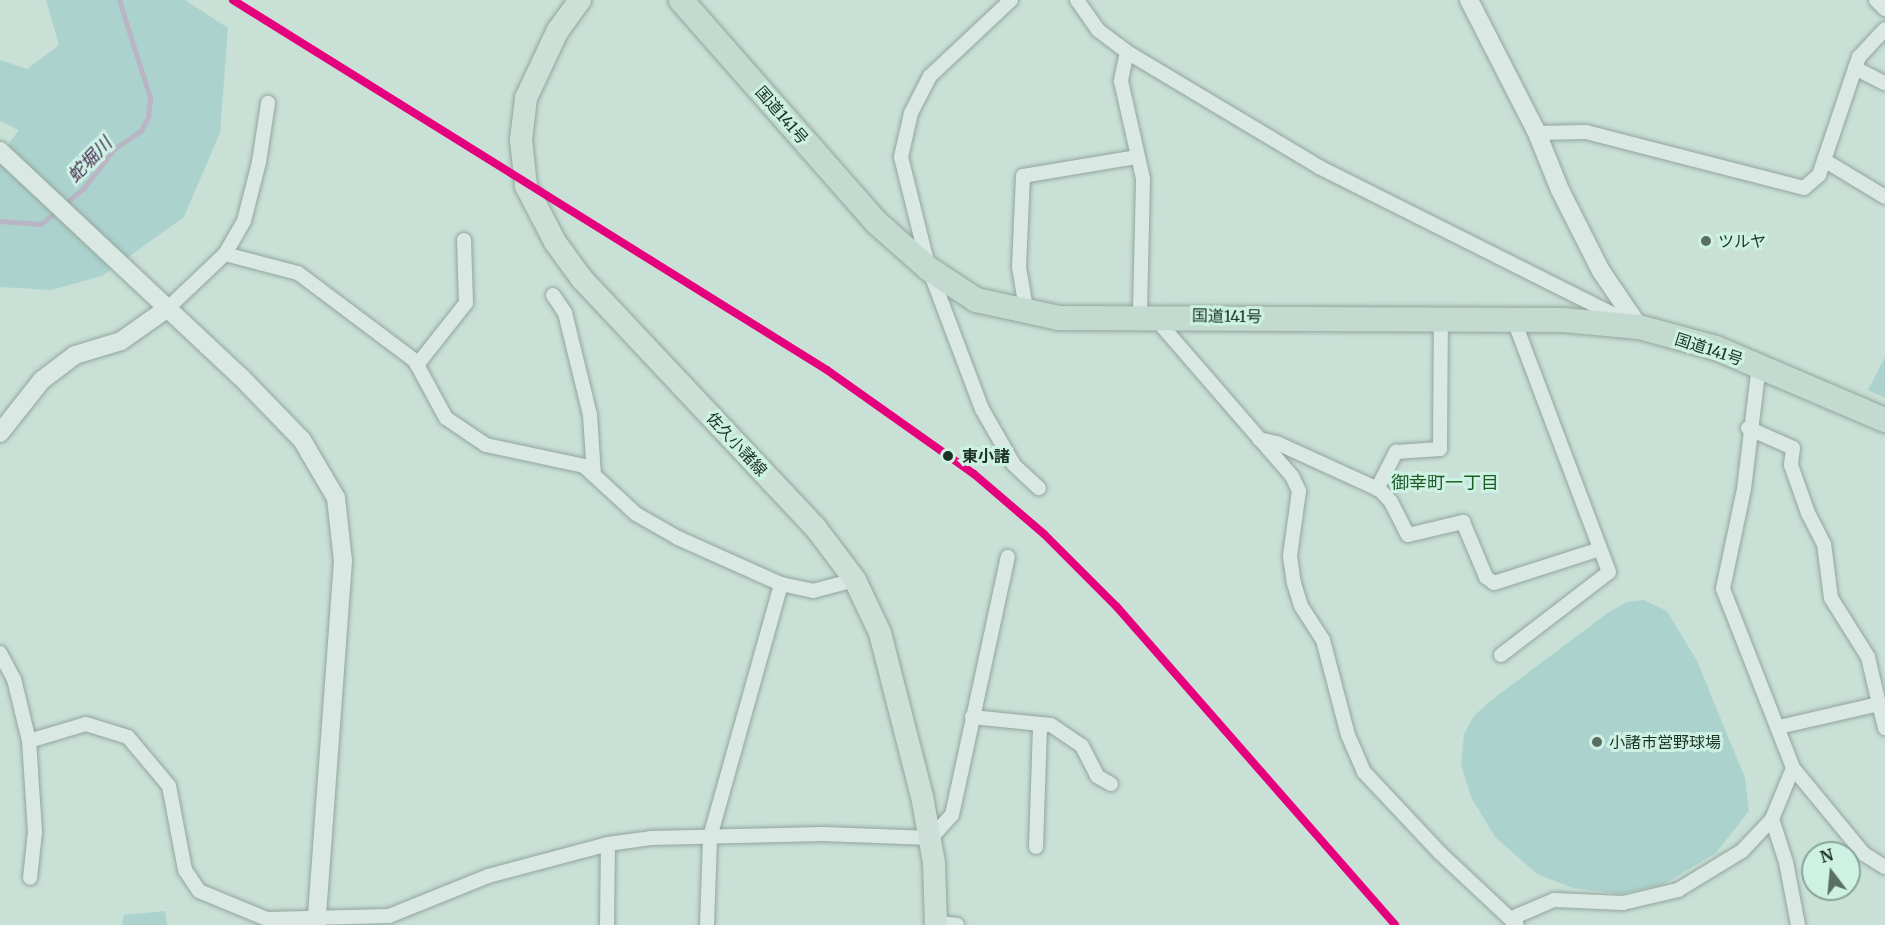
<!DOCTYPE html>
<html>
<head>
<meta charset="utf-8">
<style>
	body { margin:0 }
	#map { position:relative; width:1885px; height:925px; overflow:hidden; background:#c9e0d7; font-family:Merriweather,"Noto Sans JP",serif }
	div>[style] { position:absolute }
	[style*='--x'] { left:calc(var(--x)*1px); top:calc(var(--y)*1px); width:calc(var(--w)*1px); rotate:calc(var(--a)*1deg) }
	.green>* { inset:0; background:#acd2ce }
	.stream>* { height:4.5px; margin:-2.25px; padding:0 2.25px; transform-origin:2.25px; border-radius:2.25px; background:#b9b5c4 }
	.roads { filter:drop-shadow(0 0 2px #93a59c) drop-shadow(0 0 2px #93a59c) }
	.minor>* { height:14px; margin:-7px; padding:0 7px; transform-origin:7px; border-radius:7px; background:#dae8e3 }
	.tertiary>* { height:18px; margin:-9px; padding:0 9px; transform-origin:9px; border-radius:9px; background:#dae8e3 }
	.primary>* { height:22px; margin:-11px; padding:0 11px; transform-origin:11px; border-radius:11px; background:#cce0d8 }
	.trunk>* { height:24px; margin:-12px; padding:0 12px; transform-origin:12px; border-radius:12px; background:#c3dad0 }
	.rail-1>* { height:8px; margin:-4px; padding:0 4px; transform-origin:4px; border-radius:4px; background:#e5007d }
	.dots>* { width:16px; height:16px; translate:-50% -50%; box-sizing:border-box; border:3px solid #cdf2e4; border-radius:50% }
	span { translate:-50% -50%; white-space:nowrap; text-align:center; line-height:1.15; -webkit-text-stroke:6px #cdf2e4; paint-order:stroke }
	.street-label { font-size:16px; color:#1c3225 }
	.poi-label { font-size:16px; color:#1c3225 }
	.left { translate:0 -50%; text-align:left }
	.stop-label { font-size:16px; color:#1c3225; font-weight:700 }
	.water-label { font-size:18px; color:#4b2c51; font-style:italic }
	.neighbourhood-label { font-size:18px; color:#1e5c26 }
	.north { position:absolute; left:1801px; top:841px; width:60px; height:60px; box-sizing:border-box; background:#cdf2e4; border:2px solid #86a598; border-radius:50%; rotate:344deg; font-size:16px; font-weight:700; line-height:24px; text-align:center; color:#1c3225 }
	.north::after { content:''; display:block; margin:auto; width:21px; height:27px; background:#596f63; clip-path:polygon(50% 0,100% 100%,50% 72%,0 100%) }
</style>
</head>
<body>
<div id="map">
	<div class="green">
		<div style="clip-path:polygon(46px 0,185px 0,228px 28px,220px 133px,184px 217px,102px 276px,51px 290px,0 287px,0 156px,19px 130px,0 121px,0 60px,27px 69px,59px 45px)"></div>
		<div style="clip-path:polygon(1885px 357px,1885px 398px,1868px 390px)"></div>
		<div style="clip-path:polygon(1644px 600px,1667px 611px,1697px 661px,1745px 778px,1749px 811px,1716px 853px,1662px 885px,1620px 894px,1573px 888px,1537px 874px,1495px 837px,1471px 797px,1461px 764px,1464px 734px,1474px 716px,1489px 702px,1609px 612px,1627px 602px)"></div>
		<div style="clip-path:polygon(165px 911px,167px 925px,122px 925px,124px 915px)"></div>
	</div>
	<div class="stream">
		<div style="--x:63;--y:205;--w:26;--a:-39"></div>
		<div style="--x:83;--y:189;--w:51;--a:-52.2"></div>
		<div style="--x:114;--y:149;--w:32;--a:-34"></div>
		<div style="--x:141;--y:131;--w:16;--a:-63"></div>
		<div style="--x:148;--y:117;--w:19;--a:-84"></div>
		<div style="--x:150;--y:98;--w:103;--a:-107.6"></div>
		<div style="--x:0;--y:221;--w:41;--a:4.2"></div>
		<div style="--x:41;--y:224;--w:21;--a:-39"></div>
	</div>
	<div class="roads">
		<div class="minor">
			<div style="--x:1011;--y:0;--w:111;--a:136.8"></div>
			<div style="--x:930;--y:76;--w:42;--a:117.2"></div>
			<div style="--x:911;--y:113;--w:45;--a:102.8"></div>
			<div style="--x:901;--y:157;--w:115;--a:76"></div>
			<div style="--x:929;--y:269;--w:150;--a:69.3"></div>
			<div style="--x:982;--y:409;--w:64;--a:60.3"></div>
			<div style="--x:1014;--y:465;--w:34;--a:43"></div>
			<div style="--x:1077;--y:0;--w:37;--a:55"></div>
			<div style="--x:1098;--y:30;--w:36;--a:37"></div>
			<div style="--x:1127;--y:52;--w:224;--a:30.9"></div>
			<div style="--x:1319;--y:167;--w:340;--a:26.6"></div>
			<div style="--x:1876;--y:0;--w:13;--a:45"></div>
			<div style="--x:1127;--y:52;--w:30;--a:102"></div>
			<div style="--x:1121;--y:81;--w:100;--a:77.3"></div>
			<div style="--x:1143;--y:179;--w:136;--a:91.3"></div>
			<div style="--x:1855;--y:68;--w:34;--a:27"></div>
			<div style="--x:1537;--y:133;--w:49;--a:-1.2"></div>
			<div style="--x:1586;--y:132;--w:225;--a:14.4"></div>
			<div style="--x:1804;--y:188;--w:20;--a:-41"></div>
			<div style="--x:1819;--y:175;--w:125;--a:-71.3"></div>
			<div style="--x:1859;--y:57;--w:38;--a:-47"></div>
			<div style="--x:1824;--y:160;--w:71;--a:31.2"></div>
			<div style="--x:225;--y:254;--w:75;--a:14.6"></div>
			<div style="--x:298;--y:273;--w:146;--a:36.9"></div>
			<div style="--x:415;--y:361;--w:65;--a:61.5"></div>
			<div style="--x:446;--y:418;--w:48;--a:34"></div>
			<div style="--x:486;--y:445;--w:100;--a:12.1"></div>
			<div style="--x:584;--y:466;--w:71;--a:42.7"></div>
			<div style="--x:636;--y:514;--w:48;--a:29.7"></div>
			<div style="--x:678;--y:538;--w:113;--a:24.1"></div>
			<div style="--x:781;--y:584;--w:33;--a:12"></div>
			<div style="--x:813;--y:591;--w:43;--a:-14.7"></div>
			<div style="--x:553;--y:295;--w:22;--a:56"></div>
			<div style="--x:565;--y:313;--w:105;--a:76.2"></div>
			<div style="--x:590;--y:415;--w:60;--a:86.2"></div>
			<div style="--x:168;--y:308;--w:79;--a:-43.5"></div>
			<div style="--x:225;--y:254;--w:38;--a:-60"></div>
			<div style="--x:244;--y:221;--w:61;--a:-75.7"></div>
			<div style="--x:259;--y:162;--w:60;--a:-81.3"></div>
			<div style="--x:1027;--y:314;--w:48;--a:-99.7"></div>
			<div style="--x:1019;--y:267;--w:91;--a:-87.5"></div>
			<div style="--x:1023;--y:176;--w:115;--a:-9.5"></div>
			<div style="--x:1155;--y:318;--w:209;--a:49.1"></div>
			<div style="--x:1292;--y:476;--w:17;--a:65"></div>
			<div style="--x:1299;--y:491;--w:66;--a:97.9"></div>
			<div style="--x:1290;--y:556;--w:27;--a:82"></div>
			<div style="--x:1294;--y:583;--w:24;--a:73"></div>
			<div style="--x:1301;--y:606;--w:40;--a:57.1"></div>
			<div style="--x:1323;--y:640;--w:98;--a:75.3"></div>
			<div style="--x:1348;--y:735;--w:40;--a:66.6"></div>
			<div style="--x:1364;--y:772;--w:111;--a:46.8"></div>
			<div style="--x:1440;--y:853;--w:105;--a:43.1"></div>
			<div style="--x:417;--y:365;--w:79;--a:-51.7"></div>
			<div style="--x:466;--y:303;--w:63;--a:-91.8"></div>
			<div style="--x:1759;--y:365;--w:125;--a:96.9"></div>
			<div style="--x:1744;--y:489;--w:102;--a:101.9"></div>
			<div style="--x:1723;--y:589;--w:192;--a:68.6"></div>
			<div style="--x:1793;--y:768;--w:112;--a:50.5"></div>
			<div style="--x:1864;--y:854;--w:25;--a:32"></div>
			<div style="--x:1748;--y:428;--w:49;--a:24"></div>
			<div style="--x:1793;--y:448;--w:17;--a:97"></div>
			<div style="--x:1791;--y:465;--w:51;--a:70.5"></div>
			<div style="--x:1808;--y:513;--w:35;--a:63"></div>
			<div style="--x:1824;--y:544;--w:54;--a:82.6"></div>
			<div style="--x:1831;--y:598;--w:70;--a:57.9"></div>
			<div style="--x:1868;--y:657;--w:48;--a:76.8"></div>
			<div style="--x:1259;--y:439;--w:18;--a:13"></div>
			<div style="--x:1277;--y:443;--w:113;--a:24.5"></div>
			<div style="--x:1380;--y:490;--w:16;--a:47"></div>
			<div style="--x:1391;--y:502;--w:37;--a:63"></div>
			<div style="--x:1408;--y:535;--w:57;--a:-13.3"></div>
			<div style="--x:1463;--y:522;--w:60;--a:67.3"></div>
			<div style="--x:1486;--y:577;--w:10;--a:37"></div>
			<div style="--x:1494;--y:583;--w:111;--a:-17.8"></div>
			<div style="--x:1377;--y:489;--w:42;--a:-62.8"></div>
			<div style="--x:1396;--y:452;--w:44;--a:-3.9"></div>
			<div style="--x:1440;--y:449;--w:130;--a:-89.6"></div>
			<div style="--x:0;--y:653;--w:30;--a:62"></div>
			<div style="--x:14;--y:679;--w:64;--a:76.4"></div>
			<div style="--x:29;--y:741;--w:91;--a:86.2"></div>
			<div style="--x:35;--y:832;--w:46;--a:96.2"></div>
			<div style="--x:1501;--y:655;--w:136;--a:-37.5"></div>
			<div style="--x:1609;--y:572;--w:269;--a:-110.7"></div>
			<div style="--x:972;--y:717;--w:79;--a:5.8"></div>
			<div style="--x:1051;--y:725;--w:37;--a:34"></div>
			<div style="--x:1082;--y:746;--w:34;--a:63"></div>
			<div style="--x:1097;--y:776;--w:16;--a:30"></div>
			<div style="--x:1779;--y:727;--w:103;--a:-13"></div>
			<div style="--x:1879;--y:704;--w:25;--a:76"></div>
			<div style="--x:29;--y:741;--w:59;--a:-16.6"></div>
			<div style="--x:86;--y:724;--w:44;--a:17.2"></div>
			<div style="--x:128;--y:737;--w:64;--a:50.1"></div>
			<div style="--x:169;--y:786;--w:86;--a:79.2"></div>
			<div style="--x:185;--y:870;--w:25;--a:56"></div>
			<div style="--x:199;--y:891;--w:74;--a:22.4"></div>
			<div style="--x:267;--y:919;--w:122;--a:-1.4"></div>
			<div style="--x:389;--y:916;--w:107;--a:-22"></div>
			<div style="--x:488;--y:876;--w:124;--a:-14.9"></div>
			<div style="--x:608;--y:844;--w:43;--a:-7.9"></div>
			<div style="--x:651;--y:838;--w:172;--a:-1.3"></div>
			<div style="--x:823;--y:834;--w:108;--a:2.1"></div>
			<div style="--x:931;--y:838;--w:31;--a:-48"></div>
			<div style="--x:952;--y:815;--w:264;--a:-77.8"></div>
			<div style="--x:1772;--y:819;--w:45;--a:72"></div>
			<div style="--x:1786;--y:862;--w:64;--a:79.2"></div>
			<div style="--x:1036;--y:847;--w:123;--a:-88.1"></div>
			<div style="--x:1512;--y:918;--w:46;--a:-23.2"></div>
			<div style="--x:1554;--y:900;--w:69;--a:2.5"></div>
			<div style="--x:1623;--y:903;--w:57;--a:-13.3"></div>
			<div style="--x:1678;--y:890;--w:75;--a:-31.4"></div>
			<div style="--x:1742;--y:851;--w:44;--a:-46.8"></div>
			<div style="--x:1772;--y:819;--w:55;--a:-67.6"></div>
			<div style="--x:936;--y:923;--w:21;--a:5"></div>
			<div style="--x:607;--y:925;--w:81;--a:-89.3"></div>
			<div style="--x:707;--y:925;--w:88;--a:-88"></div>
			<div style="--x:710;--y:837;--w:263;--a:-74.3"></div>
		</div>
		<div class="tertiary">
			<div style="--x:1469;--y:0;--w:149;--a:62.9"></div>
			<div style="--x:1537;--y:133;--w:61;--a:68"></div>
			<div style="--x:1560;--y:190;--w:91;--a:63.2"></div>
			<div style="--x:1601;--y:271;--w:68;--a:55.8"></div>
			<div style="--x:0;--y:151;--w:329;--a:43.2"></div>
			<div style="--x:240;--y:376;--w:89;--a:45.9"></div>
			<div style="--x:302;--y:440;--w:67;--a:59.6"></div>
			<div style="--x:336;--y:498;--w:63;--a:83.7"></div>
			<div style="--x:343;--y:561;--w:365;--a:94.2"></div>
			<div style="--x:0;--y:433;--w:68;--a:-51.6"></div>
			<div style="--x:42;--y:380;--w:41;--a:-37.1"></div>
			<div style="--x:75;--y:355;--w:48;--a:-16.9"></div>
			<div style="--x:121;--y:341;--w:57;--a:-35.1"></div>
		</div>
		<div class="primary">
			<div style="--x:580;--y:0;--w:37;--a:126"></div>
			<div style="--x:558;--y:30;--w:75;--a:115.2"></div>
			<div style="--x:526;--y:98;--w:42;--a:96.8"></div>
			<div style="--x:521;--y:140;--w:46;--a:83.8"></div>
			<div style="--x:526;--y:186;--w:63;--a:62.6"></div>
			<div style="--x:555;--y:242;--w:46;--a:53.9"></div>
			<div style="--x:582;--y:279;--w:340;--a:46.8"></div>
			<div style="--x:815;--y:527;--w:66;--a:53"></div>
			<div style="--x:855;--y:580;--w:59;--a:64.7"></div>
			<div style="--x:880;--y:633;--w:168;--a:75.6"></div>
			<div style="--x:922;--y:796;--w:68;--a:79.8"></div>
			<div style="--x:934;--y:863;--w:62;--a:88.2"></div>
		</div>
		<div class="trunk">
			<div style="--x:681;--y:0;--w:295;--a:48.7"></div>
			<div style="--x:876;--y:222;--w:71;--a:41.6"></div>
			<div style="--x:929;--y:269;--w:56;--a:33.4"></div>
			<div style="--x:976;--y:300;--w:85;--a:12.2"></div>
			<div style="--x:1059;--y:318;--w:504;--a:0.23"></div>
			<div style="--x:1563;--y:320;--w:76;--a:5.3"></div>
			<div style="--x:1639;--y:327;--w:80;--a:15.3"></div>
			<div style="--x:1716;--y:348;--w:184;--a:23.1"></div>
		</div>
	</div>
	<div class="rail-1">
		<div style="--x:233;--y:0;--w:700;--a:31.92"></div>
		<div style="--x:827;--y:370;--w:180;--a:35.3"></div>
		<div style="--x:974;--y:474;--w:92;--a:40.6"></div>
		<div style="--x:1044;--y:534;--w:103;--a:45"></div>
		<div style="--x:1117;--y:607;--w:422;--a:48.8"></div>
	</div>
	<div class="dots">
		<div style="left:1706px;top:241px;background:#596f63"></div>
		<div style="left:948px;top:456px;background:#1c3225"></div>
		<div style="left:1597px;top:742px;background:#596f63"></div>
	</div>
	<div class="street-label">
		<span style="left:782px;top:115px;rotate:49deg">国道141号</span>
		<span style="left:1227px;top:316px;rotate:1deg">国道141号</span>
		<span style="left:1709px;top:349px;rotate:18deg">国道141号</span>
		<span style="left:737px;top:444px;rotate:47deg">佐久小諸線</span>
	</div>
	<div class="poi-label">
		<span class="left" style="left:1718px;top:241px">ツルヤ</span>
		<span class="left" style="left:1609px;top:742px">小諸市営野球場</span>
	</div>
	<div class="stop-label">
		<span class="left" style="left:962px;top:456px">東小諸</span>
	</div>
	<div class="water-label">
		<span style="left:90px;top:160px;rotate:-46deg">蛇堀川</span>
	</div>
	<div class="neighbourhood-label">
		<span style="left:1445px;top:483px">御幸町一丁目</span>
	</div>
	<div class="north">N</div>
</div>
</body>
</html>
